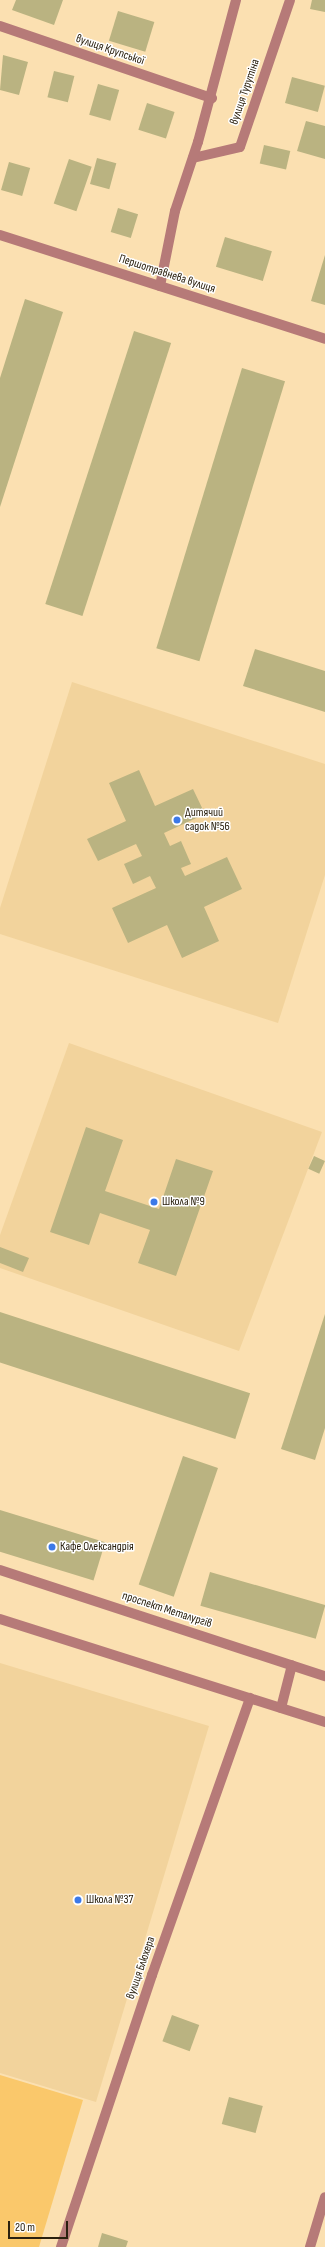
<!DOCTYPE html>
<html>
<head>
<meta charset="utf-8">
<style>
	body { margin:0 }
	#map { position:relative; width:325px; height:2247px; overflow:hidden; background:#fbe0b1; font-family:"Sofia Sans Condensed",sans-serif }
	div>[style] { position:absolute }
	[style*='--x'] { left:calc(var(--x)*1px); top:calc(var(--y)*1px); width:calc(var(--w)*1px); rotate:calc(var(--a)*1deg) }
	.built>* { inset:0; background:#f2d39c }
	.green>* { inset:0; background:#fac86b }
	.building>* { inset:0; background:#bab381; transform-origin:0 0 }
	.minor>* { height:10px; margin:-5px; padding:0 5px; transform-origin:5px; border-radius:5px; background:#b67a78 }
	.dots>* { width:11px; height:11px; translate:-50% -50%; box-sizing:border-box; border:2px solid #fff; border-radius:50% }
	span { translate:-50% -50%; white-space:nowrap; text-align:center; line-height:1.15; -webkit-text-stroke:3px #fff; paint-order:stroke }
	.street-label { font-size:12px; color:#2a200e }
	.poi-label { font-size:12px; color:#2a200e }
	.left { translate:0 -50%; text-align:left }
	.scale { position:absolute; left:8px; top:2221px; width:60px; height:18px; box-sizing:border-box; border:2px solid #2a200e; border-top:0; padding-left:5px; font-size:12px; line-height:14px; white-space:nowrap; color:#2a200e; -webkit-text-stroke:3px #fff; paint-order:stroke }
</style>
</head>
<body>
<div id="map">
	<div class="built">
		<div style="clip-path:polygon(72px 682px,325px 764px,325px 875px,278px 1023px,0 934px,0 908px)"></div>
		<div style="clip-path:polygon(69px 1043px,322px 1132px,239px 1351px,0 1268px,0 1235px)"></div>
		<div style="clip-path:polygon(0 1663px,209px 1726px,96px 2102px,0 2073px)"></div>
	</div>
	<div class="green">
		<div style="clip-path:polygon(0 2075px,83px 2100px,39px 2247px,0 2247px)"></div>
	</div>
	<div class="building">
		<div style="clip-path:polygon(16px 0,63px 0,54px 25px,12px 10px)"></div>
		<div style="clip-path:polygon(312px 0,325px 0,325px 12px,310px 9px)"></div>
		<div style="left:118px;top:11px;width:38px;height:31px;rotate:17deg"></div>
		<div style="clip-path:polygon(3px 55px,28px 62px,19px 95px,0 90px)"></div>
		<div style="left:54px;top:71px;width:21px;height:27px;rotate:14deg"></div>
		<div style="left:292px;top:77px;width:34px;height:27px;rotate:15deg"></div>
		<div style="left:98px;top:84px;width:22px;height:32px;rotate:16deg"></div>
		<div style="left:147px;top:103px;width:29px;height:28px;rotate:18deg"></div>
		<div style="clip-path:polygon(306px 121px,325px 126px,325px 159px,297px 151px)"></div>
		<div style="left:264px;top:145px;width:27px;height:19px;rotate:13deg"></div>
		<div style="left:97px;top:158px;width:20px;height:27px;rotate:15deg"></div>
		<div style="left:69px;top:159px;width:24px;height:47px;rotate:19deg"></div>
		<div style="left:9px;top:162px;width:22px;height:29px;rotate:16deg"></div>
		<div style="left:118px;top:208px;width:21px;height:25px;rotate:17deg"></div>
		<div style="left:225px;top:237px;width:49px;height:31px;rotate:17deg"></div>
		<div style="clip-path:polygon(325px 255px,325px 305px,311px 301px)"></div>
		<div style="clip-path:polygon(25px 299px,63px 312px,0 507px,0 378px)"></div>
		<div style="left:134px;top:331px;width:39px;height:287px;rotate:18deg"></div>
		<div style="left:242px;top:368px;width:45px;height:293px;rotate:17deg"></div>
		<div style="clip-path:polygon(255px 649px,325px 671px,325px 712px,243px 686px)"></div>
		<div style="clip-path:polygon(139px 770px,155px 806px,193px 789px,205px 814px,164px 833px,170px 846px,181px 841px,191px 864px,181px 868px,185px 876px,227px 857px,242px 889px,204px 907px,219px 941px,182px 958px,167px 925px,128px 943px,112px 908px,156px 888px,150px 876px,133px 884px,124px 864px,142px 856px,136px 844px,98px 861px,87px 839px,126px 821px,109px 783px)"></div>
		<div style="clip-path:polygon(86px 1127px,123px 1140px,105px 1191px,159px 1209px,176px 1159px,213px 1171px,176px 1276px,138px 1263px,150px 1230px,100px 1213px,89px 1245px,50px 1232px)"></div>
		<div style="left:314px;top:1156px;width:12px;height:14px;rotate:24deg"></div>
		<div style="clip-path:polygon(0 1247px,29px 1258px,23px 1272px,0 1263px)"></div>
		<div style="left:0;top:1312px;width:263px;height:48px;rotate:18deg"></div>
		<div style="clip-path:polygon(325px 1314px,325px 1428px,315px 1460px,281px 1449px)"></div>
		<div style="left:183px;top:1456px;width:37px;height:136px;rotate:19deg"></div>
		<div style="left:0;top:1510px;width:110px;height:40px;rotate:17deg"></div>
		<div style="left:210px;top:1572px;width:120px;height:35px;rotate:16deg"></div>
		<div style="left:172px;top:2015px;width:29px;height:28px;rotate:20deg"></div>
		<div style="left:229px;top:2097px;width:35px;height:28px;rotate:15deg"></div>
		<div style="clip-path:polygon(102px 2233px,128px 2241px,126px 2247px,98px 2247px)"></div>
	</div>
	<div class="minor">
		<div style="--x:0;--y:26;--w:224;--a:18.8"></div>
		<div style="--x:193;--y:158;--w:48;--a:-13.2"></div>
		<div style="--x:240;--y:147;--w:155;--a:-71.2"></div>
		<div style="--x:0;--y:235;--w:341;--a:17.7"></div>
		<div style="--x:160;--y:286;--w:76;--a:-78.7"></div>
		<div style="--x:175;--y:211;--w:73;--a:-71.6"></div>
		<div style="--x:198;--y:142;--w:147;--a:-75"></div>
		<div style="--x:0;--y:1570;--w:342;--a:18.1"></div>
		<div style="--x:0;--y:1619;--w:341;--a:17.6"></div>
		<div style="--x:281;--y:1708;--w:44;--a:-75.7"></div>
		<div style="--x:61;--y:2247;--w:287;--a:-71.5"></div>
		<div style="--x:152;--y:1975;--w:294;--a:-70.5"></div>
		<div style="--x:310;--y:2247;--w:52;--a:-73.3"></div>
	</div>
	<div class="dots">
		<div style="left:177px;top:820px;background:#3c79e8"></div>
		<div style="left:154px;top:1202px;background:#3c79e8"></div>
		<div style="left:52px;top:1547px;background:#3c79e8"></div>
		<div style="left:78px;top:1900px;background:#3c79e8"></div>
	</div>
	<div class="street-label">
		<span style="left:110px;top:50px;rotate:19deg">вулиця Крупської</span>
		<span style="left:245px;top:92px;rotate:-71deg">вулиця Турутіна</span>
		<span style="left:167px;top:274px;rotate:18deg">Першотравнева вулиця</span>
		<span style="left:167px;top:1610px;rotate:18deg">проспект Металургів</span>
		<span style="left:141px;top:1968px;rotate:-71deg">вулиця Блюхера</span>
	</div>
	<div class="poi-label">
		<span class="left" style="left:185px;top:820px">Дитячий<br>садок №56</span>
		<span class="left" style="left:162px;top:1202px">Школа №9</span>
		<span class="left" style="left:60px;top:1547px">Кафе Олександрія</span>
		<span class="left" style="left:86px;top:1900px">Школа №37</span>
	</div>
	<div class="scale">20 m</div>
</div>
</body>
</html>
